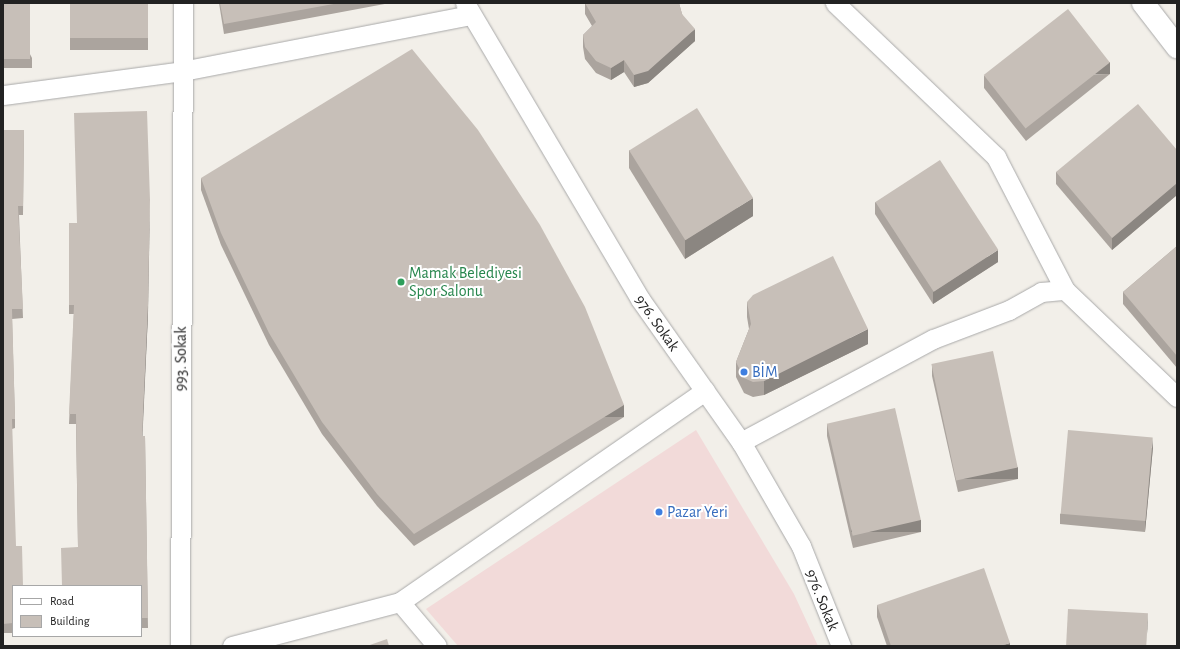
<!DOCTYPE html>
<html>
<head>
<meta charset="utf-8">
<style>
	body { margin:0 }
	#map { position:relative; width:1180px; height:649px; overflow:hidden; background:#f2efe9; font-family:"Alegreya Sans",sans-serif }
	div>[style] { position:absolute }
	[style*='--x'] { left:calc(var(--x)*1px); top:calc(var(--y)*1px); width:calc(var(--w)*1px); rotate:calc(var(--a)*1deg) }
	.commercial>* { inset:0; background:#f2dad9 }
	.roads { filter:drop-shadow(0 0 1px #a9a9a9) drop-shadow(0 0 1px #a9a9a9) }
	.minor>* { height:19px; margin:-9.5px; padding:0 9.5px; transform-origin:9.5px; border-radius:9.5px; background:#fff }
	.tertiary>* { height:22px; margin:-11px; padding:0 11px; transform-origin:11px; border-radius:11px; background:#fff }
	.wall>* { inset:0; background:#aba49e; transform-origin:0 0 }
	.shaded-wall>* { inset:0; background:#8b8681; transform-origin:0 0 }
	.building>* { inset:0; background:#c7bfb8; transform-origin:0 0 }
	.dots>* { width:11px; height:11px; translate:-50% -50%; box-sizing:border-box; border:2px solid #fff; border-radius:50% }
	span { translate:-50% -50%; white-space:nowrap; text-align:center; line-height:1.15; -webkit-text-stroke:4px #fff; paint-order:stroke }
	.leisure-label { font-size:16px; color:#27864d }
	.left { translate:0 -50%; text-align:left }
	.street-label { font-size:16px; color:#222 }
	.shop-label { font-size:16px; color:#366cbe }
	.frame { position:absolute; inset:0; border:4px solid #222; pointer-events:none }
	.legend { position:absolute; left:12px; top:585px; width:130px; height:52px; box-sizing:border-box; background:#fff; border:1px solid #a7a7a7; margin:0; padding:5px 7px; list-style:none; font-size:12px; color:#222 }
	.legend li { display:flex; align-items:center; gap:8px; height:20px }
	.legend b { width:20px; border:1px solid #a7a7a7 }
</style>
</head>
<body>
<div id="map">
	<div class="commercial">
		<div style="clip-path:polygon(696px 430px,794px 594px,818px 646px,458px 646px,426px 609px)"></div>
	</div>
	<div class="roads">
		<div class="minor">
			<div style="--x:465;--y:3;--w:344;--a:59.4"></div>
			<div style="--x:640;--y:299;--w:175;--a:54.8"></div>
			<div style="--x:741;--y:442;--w:120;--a:60"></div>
			<div style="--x:801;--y:546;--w:108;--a:68.2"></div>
			<div style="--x:835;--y:3;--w:223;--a:43.7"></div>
			<div style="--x:996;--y:157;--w:150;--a:62.6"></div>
			<div style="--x:3;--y:95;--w:181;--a:-7.6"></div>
			<div style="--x:182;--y:71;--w:294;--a:-11"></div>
			<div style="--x:741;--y:442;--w:218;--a:-28.2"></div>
			<div style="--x:933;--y:339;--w:81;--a:-20.9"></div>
			<div style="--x:1009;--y:310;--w:37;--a:-29"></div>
			<div style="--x:1041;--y:292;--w:24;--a:-5"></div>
			<div style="--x:1065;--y:290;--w:155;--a:43.7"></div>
			<div style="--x:400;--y:602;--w:57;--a:49.9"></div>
			<div style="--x:180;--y:646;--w:643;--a:-89.73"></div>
			<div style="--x:232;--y:646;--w:174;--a:-14.7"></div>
			<div style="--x:400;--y:602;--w:371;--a:-34.7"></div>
		</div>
		<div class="tertiary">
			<div style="--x:1143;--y:3;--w:56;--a:52.3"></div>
		</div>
	</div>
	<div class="wall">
		<div style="clip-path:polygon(3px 3px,32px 58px,32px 68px,3px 68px)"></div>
		<div style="left:70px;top:3px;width:78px;height:47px"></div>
		<div style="clip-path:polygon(219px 3px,390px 3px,224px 34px)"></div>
		<div style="clip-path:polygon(585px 3px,679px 3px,682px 14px,695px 41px,648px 83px,634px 87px,624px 72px,611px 80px,596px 73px,585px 59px,583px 47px,583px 35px,592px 26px,585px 14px)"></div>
		<div style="clip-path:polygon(1110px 74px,1026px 141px,984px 88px,984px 76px)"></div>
		<div style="clip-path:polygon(3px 130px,24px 130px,23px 215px,19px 215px,23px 318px,12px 319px,15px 419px,15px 428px,12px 429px,13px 633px,3px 633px)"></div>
		<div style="clip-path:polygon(629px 150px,753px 216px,685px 259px,629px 168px)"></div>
		<div style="clip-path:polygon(1177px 150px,1177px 195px,1112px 250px,1056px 184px,1056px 172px)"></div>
		<div style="clip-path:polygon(201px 178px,624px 417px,414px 546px,377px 506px,322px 434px,269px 345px,221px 245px,201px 190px)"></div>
		<div style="clip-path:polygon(875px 202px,998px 262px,933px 304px,875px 214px)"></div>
		<div style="clip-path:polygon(69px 223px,148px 314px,142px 436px,145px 436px,148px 628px,141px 628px,141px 586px,78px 547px,76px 424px,69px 424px,74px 314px,69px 314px)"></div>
		<div style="clip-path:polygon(1177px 246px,1177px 368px,1123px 304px,1123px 292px)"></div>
		<div style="clip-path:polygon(747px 302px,868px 344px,764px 395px,753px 397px,744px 393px,736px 377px,736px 362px,749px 329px,747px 317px)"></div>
		<div style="clip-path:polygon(932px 365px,1018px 479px,958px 492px,932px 376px)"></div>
		<div style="clip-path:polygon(827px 424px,921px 532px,853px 548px,827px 436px)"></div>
		<div style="clip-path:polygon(1153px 447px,1145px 532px,1060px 524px,1060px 514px)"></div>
		<div style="clip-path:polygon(877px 605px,1010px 646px,887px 646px,877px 617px)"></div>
	</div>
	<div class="shaded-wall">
		<div style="clip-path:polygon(695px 29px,695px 41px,648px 83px,634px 87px,634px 75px)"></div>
		<div style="clip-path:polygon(624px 60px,624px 72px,611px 80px,611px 68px)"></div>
		<div style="left:1110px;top:62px;width:12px;height:107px;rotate:90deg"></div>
		<div style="clip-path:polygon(1177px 183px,1177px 195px,1112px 250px,1112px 238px)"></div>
		<div style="clip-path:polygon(753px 198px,753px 216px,685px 259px,685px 240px)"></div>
		<div style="clip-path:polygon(150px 200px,148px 314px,142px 446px,142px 436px)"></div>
		<div style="clip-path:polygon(998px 250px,998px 262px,933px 304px,933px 292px)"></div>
		<div style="clip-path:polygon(868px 329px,868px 344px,764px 395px,764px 381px)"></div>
		<div style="left:624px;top:405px;width:12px;height:246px;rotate:90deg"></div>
		<div style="clip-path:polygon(1153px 438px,1153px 447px,1145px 532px,1145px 522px)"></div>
		<div style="left:1018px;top:467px;width:12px;height:61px;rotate:90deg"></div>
		<div style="left:921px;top:520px;width:12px;height:70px;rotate:90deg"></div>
		<div style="clip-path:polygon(1148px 613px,1148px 622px,1146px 646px)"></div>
		<div style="clip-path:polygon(1010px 643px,1010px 646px,1000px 646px)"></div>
	</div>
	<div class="building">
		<div style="left:3px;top:3px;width:27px;height:56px"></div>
		<div style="left:70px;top:3px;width:78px;height:35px"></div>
		<div style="clip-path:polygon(220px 3px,339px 3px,224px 24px)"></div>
		<div style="clip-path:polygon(585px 3px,679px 3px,682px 14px,695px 29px,648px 71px,634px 75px,624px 60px,611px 68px,596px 61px,585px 47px,583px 35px,596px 22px)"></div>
		<div style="left:1068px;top:9px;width:68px;height:107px;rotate:52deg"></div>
		<div style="clip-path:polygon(412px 49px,478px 130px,540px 225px,585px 307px,624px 405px,414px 534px,377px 494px,322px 422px,269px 333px,221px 233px,201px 178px)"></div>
		<div style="clip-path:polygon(1138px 104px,1177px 150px,1177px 183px,1112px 238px,1056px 172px)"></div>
		<div style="left:697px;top:108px;width:106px;height:80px;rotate:58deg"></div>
		<div style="clip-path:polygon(147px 111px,150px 200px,148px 305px,142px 436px,145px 436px,148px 618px,141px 618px,141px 586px,62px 586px,61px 548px,78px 547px,76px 414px,69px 414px,74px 305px,69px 305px,69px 223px,77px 223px,74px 113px)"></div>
		<div style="clip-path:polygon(3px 130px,24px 130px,23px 206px,18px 206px,23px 309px,12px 309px,15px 419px,12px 419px,16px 546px,22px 546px,23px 586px,13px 586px,13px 623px,3px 624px)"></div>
		<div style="left:940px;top:160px;width:107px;height:77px;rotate:57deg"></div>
		<div style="clip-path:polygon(1177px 246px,1177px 356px,1123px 292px)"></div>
		<div style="clip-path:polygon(833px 256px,868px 329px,764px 381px,753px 382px,744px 378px,736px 362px,751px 324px,747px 302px,753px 295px)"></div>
		<div style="left:993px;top:351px;width:119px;height:63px;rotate:78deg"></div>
		<div style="left:895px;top:408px;width:115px;height:70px;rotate:77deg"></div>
		<div style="left:1068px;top:430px;width:85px;height:84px;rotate:5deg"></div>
		<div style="clip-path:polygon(984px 568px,1010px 643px,1000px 646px,891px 646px,877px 605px)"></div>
		<div style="left:1068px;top:609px;width:80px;height:37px;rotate:3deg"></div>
		<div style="clip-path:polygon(387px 639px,389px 646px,367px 646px)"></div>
	</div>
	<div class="dots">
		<div style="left:401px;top:282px;background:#2e9e5b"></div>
		<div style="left:744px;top:372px;background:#3f7fe0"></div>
		<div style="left:659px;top:512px;background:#3f7fe0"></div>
	</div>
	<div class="leisure-label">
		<span class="left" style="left:409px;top:282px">Mamak Belediyesi<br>Spor Salonu</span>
	</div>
	<div class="street-label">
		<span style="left:657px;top:323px;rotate:55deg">976. Sokak</span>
		<span style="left:181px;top:359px;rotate:-90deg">993. Sokak</span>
		<span style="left:822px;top:600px;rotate:68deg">976. Sokak</span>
	</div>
	<div class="shop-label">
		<span class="left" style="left:752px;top:372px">BİM</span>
		<span class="left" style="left:667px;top:512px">Pazar Yeri</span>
	</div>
	<div class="frame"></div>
	<ul class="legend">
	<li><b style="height:5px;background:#fff"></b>Road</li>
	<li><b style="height:11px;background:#c7bfb8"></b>Building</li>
	</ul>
</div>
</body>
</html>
